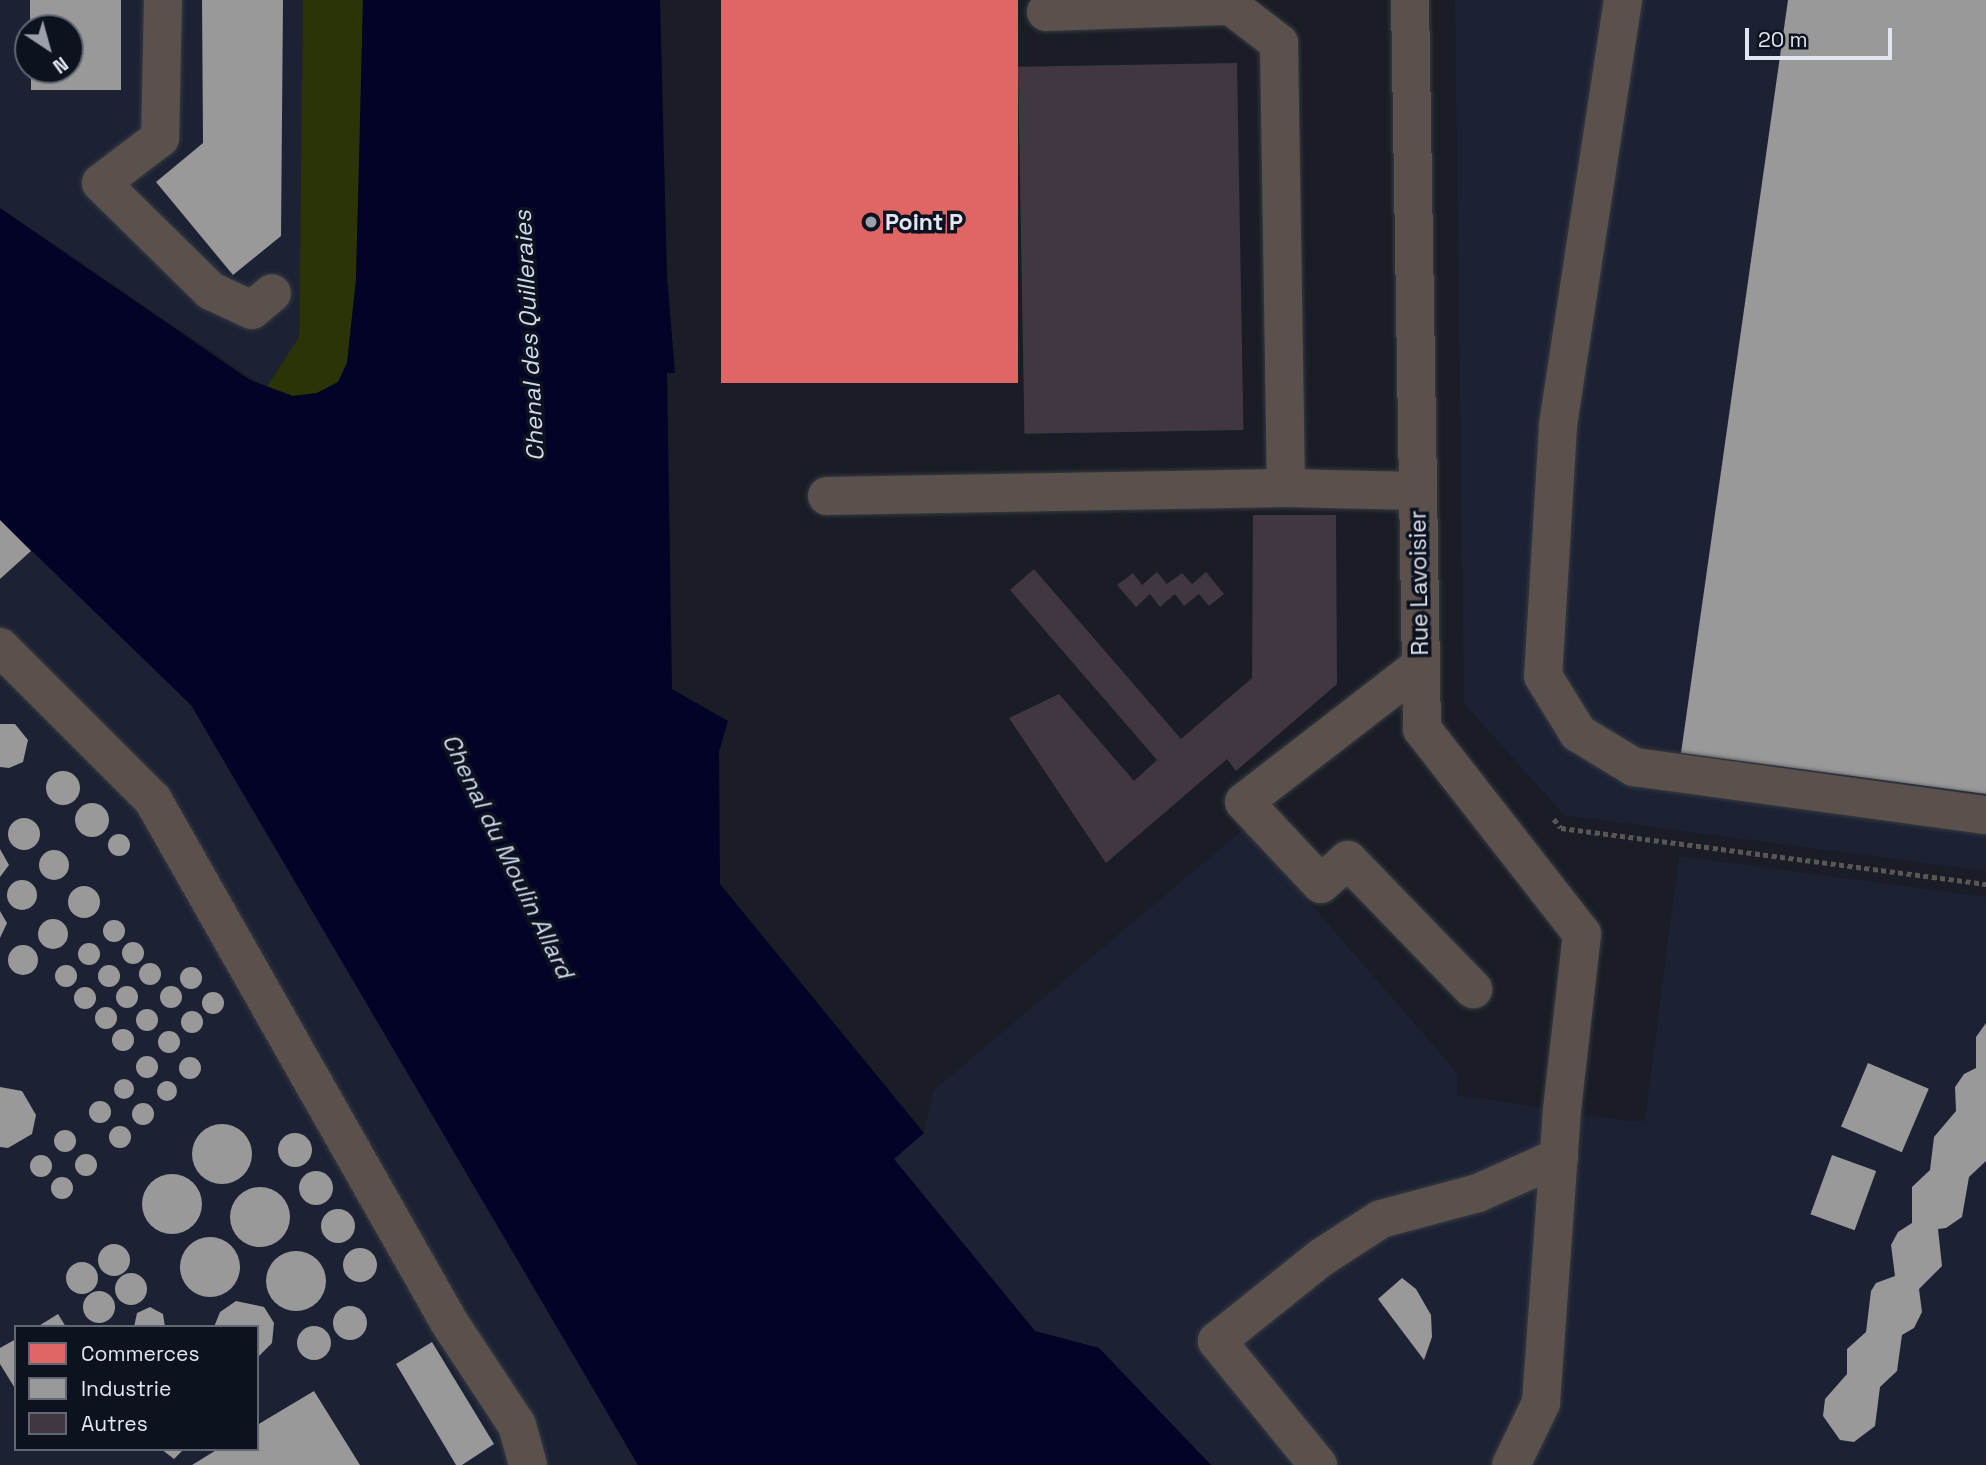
<!DOCTYPE html>
<html>
<head>
<meta charset="utf-8">
<style>
	body { margin:0 }
	#map { position:relative; width:1986px; height:1465px; overflow:hidden; background:#1a1d25; font-family:"Space Grotesk",sans-serif }
	div>[style] { position:absolute }
	[style*='--x'] { left:calc(var(--x)*1px); top:calc(var(--y)*1px); width:calc(var(--w)*1px); rotate:calc(var(--a)*1deg) }
	.built>* { inset:0; background:#1c2234 }
	.green>* { inset:0; background:#2a3407 }
	.water>* { inset:0; background:#020326 }
	.shops>* { inset:0; background:#e06666; transform-origin:0 0 }
	.industry>* { inset:0; background:#999; transform-origin:0 0 }
	.round { border-radius:50% }
	.building>* { inset:0; background:#413743; transform-origin:0 0 }
	.path>* { height:4.5px; margin-top:-2.25px; transform-origin:0; background:repeating-linear-gradient(90deg,#5a5657 0 5px,transparent 0 8.5px) }
	.roads { filter:drop-shadow(0 0 2px #373a41) drop-shadow(0 0 2px #373a41) }
	.minor>* { height:38px; margin:-19px; padding:0 19px; transform-origin:19px; border-radius:19px; background:#5a514d }
	.dots>* { width:19px; height:19px; translate:-50% -50%; box-sizing:border-box; border:4px solid #0d121f; border-radius:50% }
	span { translate:-50% -50%; white-space:nowrap; text-align:center; line-height:1.15; -webkit-text-stroke:7px #0d121f; paint-order:stroke }
	.poi-label { font-size:23px; color:#e2e6f0; font-weight:700 }
	.left { translate:0 -50%; text-align:left }
	.street-label { font-size:23px; color:#e2e6f0 }
	.water-label { font-size:24px; color:#d0dcee; font-style:italic }
	.legend { position:absolute; left:14px; top:1325px; width:245px; height:126px; box-sizing:border-box; background:#0d121f; border:2px solid #626773; margin:0; padding:9px 12px; list-style:none; font-size:21px; color:#e2e6f0 }
	.legend li { display:flex; align-items:center; gap:14px; height:35px }
	.legend b { width:35px; border:2px solid #626773 }
	.north { position:absolute; left:14px; top:14px; width:70px; height:70px; box-sizing:border-box; background:#0d121f; border:2px solid #626773; border-radius:50%; rotate:144deg; font-size:19px; font-weight:700; line-height:28px; text-align:center; color:#e2e6f0 }
	.north::after { content:''; display:block; margin:auto; width:24px; height:32px; background:#9ca0a9; clip-path:polygon(50% 0,100% 100%,50% 72%,0 100%) }
	.scale { position:absolute; left:1745px; top:28px; width:147px; height:32px; box-sizing:border-box; border:4px solid #e2e6f0; border-top:0; padding-left:9px; font-size:21px; line-height:24px; white-space:nowrap; color:#e2e6f0; -webkit-text-stroke:5px #0d121f; paint-order:stroke }
</style>
</head>
<body>
<div id="map">
	<div class="built">
		<div style="clip-path:polygon(evenodd,0 0,303px 0,299px 338px,266px 388px,0 208px,0 0,28px 28px,70px 28px,70px 70px,28px 70px,28px 28px)"></div>
		<div style="clip-path:polygon(1455px 0,1986px 0,1986px 871px,1564px 815px,1464px 703px)"></div>
		<div style="clip-path:polygon(evenodd,0 520px,191px 705px,638px 1465px,0 1465px,0 520px,16px 1327px,257px 1327px,257px 1449px,16px 1449px,16px 1327px)"></div>
		<div style="clip-path:polygon(1245px 828px,1458px 1074px,1457px 1095px,1626px 1121px,1645px 1121px,1679px 856px,1986px 897px,1986px 1465px,1211px 1465px,1099px 1348px,1035px 1331px,894px 1159px,924px 1133px,934px 1090px)"></div>
	</div>
	<div class="green">
		<div style="clip-path:polygon(303px 0,363px 0,360px 141px,356px 280px,347px 363px,338px 382px,317px 393px,293px 396px,266px 388px,299px 337px)"></div>
	</div>
	<div class="water">
		<div style="clip-path:polygon(363px 0,660px 0,667px 276px,675px 373px,667px 373px,672px 689px,728px 721px,719px 752px,720px 884px,924px 1133px,894px 1159px,1035px 1331px,1099px 1348px,1211px 1465px,638px 1465px,191px 705px,0 520px,0 208px,250px 380px,293px 396px,317px 393px,338px 382px,347px 363px,356px 280px)"></div>
	</div>
	<div class="shops">
		<div style="left:721px;top:0;width:297px;height:383px"></div>
	</div>
	<div class="industry">
		<div style="clip-path:polygon(30px 0,121px 0,121px 90px,31px 90px,31px 70px,70px 70px,70px 28px,30px 28px)"></div>
		<div style="clip-path:polygon(202px 0,283px 0,281px 236px,233px 275px,156px 182px,203px 143px)"></div>
		<div style="clip-path:polygon(1788px 0,1986px 0,1986px 794px,1681px 753px)"></div>
		<div style="clip-path:polygon(0 520px,31px 551px,0 579px)"></div>
		<div style="clip-path:polygon(0 724px,15px 724px,28px 740px,23px 762px,9px 768px,0 767px)"></div>
		<div class="round" style="left:46px;top:771px;width:34px;height:34px"></div>
		<div class="round" style="left:75px;top:803px;width:34px;height:34px"></div>
		<div class="round" style="left:8px;top:818px;width:32px;height:32px"></div>
		<div class="round" style="left:108px;top:834px;width:22px;height:22px"></div>
		<div style="clip-path:polygon(0 849px,9px 865px,0 877px)"></div>
		<div class="round" style="left:39px;top:850px;width:30px;height:30px"></div>
		<div class="round" style="left:7px;top:880px;width:30px;height:30px"></div>
		<div class="round" style="left:68px;top:886px;width:32px;height:32px"></div>
		<div style="clip-path:polygon(0 911px,7px 923px,0 938px)"></div>
		<div class="round" style="left:38px;top:919px;width:30px;height:30px"></div>
		<div class="round" style="left:103px;top:920px;width:22px;height:22px"></div>
		<div class="round" style="left:122px;top:942px;width:22px;height:22px"></div>
		<div class="round" style="left:78px;top:943px;width:22px;height:22px"></div>
		<div class="round" style="left:8px;top:945px;width:30px;height:30px"></div>
		<div class="round" style="left:139px;top:963px;width:22px;height:22px"></div>
		<div class="round" style="left:98px;top:965px;width:22px;height:22px"></div>
		<div class="round" style="left:55px;top:965px;width:22px;height:22px"></div>
		<div class="round" style="left:180px;top:967px;width:22px;height:22px"></div>
		<div class="round" style="left:116px;top:986px;width:22px;height:22px"></div>
		<div class="round" style="left:160px;top:986px;width:22px;height:22px"></div>
		<div class="round" style="left:74px;top:987px;width:22px;height:22px"></div>
		<div class="round" style="left:202px;top:992px;width:22px;height:22px"></div>
		<div class="round" style="left:95px;top:1007px;width:22px;height:22px"></div>
		<div class="round" style="left:136px;top:1009px;width:22px;height:22px"></div>
		<div class="round" style="left:181px;top:1011px;width:22px;height:22px"></div>
		<div style="clip-path:polygon(1986px 1023px,1986px 1161px,1969px 1177px,1962px 1217px,1946px 1228px,1938px 1229px,1942px 1266px,1919px 1289px,1922px 1312px,1914px 1328px,1902px 1335px,1897px 1371px,1880px 1387px,1875px 1426px,1854px 1442px,1840px 1440px,1823px 1416px,1825px 1399px,1847px 1374px,1847px 1349px,1866px 1332px,1871px 1291px,1876px 1283px,1895px 1276px,1891px 1245px,1898px 1232px,1912px 1223px,1912px 1187px,1930px 1170px,1934px 1137px,1956px 1111px,1955px 1087px,1964px 1074px,1976px 1068px,1976px 1037px)"></div>
		<div class="round" style="left:112px;top:1029px;width:22px;height:22px"></div>
		<div class="round" style="left:158px;top:1031px;width:22px;height:22px"></div>
		<div class="round" style="left:136px;top:1056px;width:22px;height:22px"></div>
		<div class="round" style="left:179px;top:1057px;width:22px;height:22px"></div>
		<div style="left:1868px;top:1063px;width:66px;height:69px;rotate:23deg"></div>
		<div class="round" style="left:114px;top:1079px;width:20px;height:20px"></div>
		<div class="round" style="left:157px;top:1081px;width:20px;height:20px"></div>
		<div style="clip-path:polygon(0 1087px,22px 1091px,36px 1115px,32px 1134px,8px 1148px,0 1147px)"></div>
		<div class="round" style="left:89px;top:1101px;width:22px;height:22px"></div>
		<div class="round" style="left:132px;top:1103px;width:22px;height:22px"></div>
		<div class="round" style="left:192px;top:1124px;width:60px;height:60px"></div>
		<div class="round" style="left:109px;top:1126px;width:22px;height:22px"></div>
		<div class="round" style="left:54px;top:1130px;width:22px;height:22px"></div>
		<div class="round" style="left:278px;top:1133px;width:34px;height:34px"></div>
		<div class="round" style="left:75px;top:1154px;width:22px;height:22px"></div>
		<div style="left:1832px;top:1155px;width:47px;height:63px;rotate:20deg"></div>
		<div class="round" style="left:30px;top:1155px;width:22px;height:22px"></div>
		<div class="round" style="left:299px;top:1171px;width:34px;height:34px"></div>
		<div class="round" style="left:142px;top:1174px;width:60px;height:60px"></div>
		<div class="round" style="left:51px;top:1177px;width:22px;height:22px"></div>
		<div class="round" style="left:230px;top:1187px;width:60px;height:60px"></div>
		<div class="round" style="left:321px;top:1209px;width:34px;height:34px"></div>
		<div class="round" style="left:180px;top:1237px;width:60px;height:60px"></div>
		<div class="round" style="left:98px;top:1244px;width:32px;height:32px"></div>
		<div class="round" style="left:343px;top:1248px;width:34px;height:34px"></div>
		<div class="round" style="left:266px;top:1251px;width:60px;height:60px"></div>
		<div class="round" style="left:66px;top:1262px;width:32px;height:32px"></div>
		<div class="round" style="left:115px;top:1273px;width:32px;height:32px"></div>
		<div style="clip-path:polygon(1402px 1278px,1416px 1289px,1431px 1315px,1432px 1337px,1424px 1360px,1378px 1299px)"></div>
		<div class="round" style="left:83px;top:1291px;width:32px;height:32px"></div>
		<div style="clip-path:polygon(236px 1301px,264px 1307px,274px 1323px,272px 1343px,257px 1358px,257px 1327px,214px 1327px,220px 1312px)"></div>
		<div class="round" style="left:333px;top:1306px;width:34px;height:34px"></div>
		<div style="clip-path:polygon(150px 1307px,163px 1314px,165px 1327px,134px 1327px,137px 1313px)"></div>
		<div style="clip-path:polygon(58px 1314px,66px 1327px,37px 1327px)"></div>
		<div class="round" style="left:297px;top:1326px;width:34px;height:34px"></div>
		<div style="clip-path:polygon(16px 1339px,16px 1390px,0 1364px,0 1348px)"></div>
		<div style="clip-path:polygon(432px 1342px,494px 1444px,462px 1465px,456px 1465px,396px 1364px)"></div>
		<div style="clip-path:polygon(314px 1391px,360px 1465px,192px 1465px,218px 1449px,257px 1449px,257px 1425px)"></div>
		<div style="clip-path:polygon(161px 1449px,184px 1449px,174px 1459px)"></div>
	</div>
	<div class="building">
		<div style="left:1237px;top:63px;width:367px;height:219px;rotate:89deg"></div>
		<div style="clip-path:polygon(1253px 515px,1336px 515px,1337px 684px,1236px 771px,1227px 759px,1106px 863px,1009px 718px,1059px 694px,1134px 781px,1157px 760px,1010px 590px,1034px 569px,1181px 739px,1252px 678px)"></div>
		<div style="clip-path:polygon(1157px 572px,1167px 584px,1182px 573px,1192px 584px,1206px 572px,1224px 594px,1209px 606px,1199px 594px,1184px 606px,1175px 594px,1160px 607px,1150px 594px,1136px 607px,1117px 585px,1133px 573px,1142px 585px)"></div>
	</div>
	<div class="path">
		<div style="--x:1554;--y:819;--w:11;--a:52"></div>
		<div style="--x:1561;--y:828;--w:429;--a:7.5"></div>
	</div>
	<div class="roads">
		<div class="minor">
			<div style="--x:163;--y:0;--w:138;--a:91.2"></div>
			<div style="--x:160;--y:138;--w:74;--a:142.7"></div>
			<div style="--x:101;--y:183;--w:154;--a:44.5"></div>
			<div style="--x:211;--y:291;--w:45;--a:24.9"></div>
			<div style="--x:252;--y:310;--w:26;--a:-40"></div>
			<div style="--x:1410;--y:0;--w:729;--a:89.06"></div>
			<div style="--x:1422;--y:729;--w:260;--a:52"></div>
			<div style="--x:1582;--y:934;--w:177;--a:96.5"></div>
			<div style="--x:1562;--y:1110;--w:294;--a:94.1"></div>
			<div style="--x:1541;--y:1403;--w:69;--a:115.8"></div>
			<div style="--x:1623;--y:0;--w:431;--a:98.7"></div>
			<div style="--x:1558;--y:426;--w:250;--a:93.4"></div>
			<div style="--x:1543;--y:676;--w:67;--a:58.4"></div>
			<div style="--x:1578;--y:733;--w:66;--a:31.3"></div>
			<div style="--x:1634;--y:767;--w:355;--a:7.8"></div>
			<div style="--x:1046;--y:12;--w:185;--a:-1.9"></div>
			<div style="--x:1231;--y:6;--w:61;--a:37.6"></div>
			<div style="--x:1279;--y:43;--w:445;--a:89.1"></div>
			<div style="--x:827;--y:496;--w:459;--a:-1"></div>
			<div style="--x:1286;--y:488;--w:132;--a:1.3"></div>
			<div style="--x:0;--y:647;--w:216;--a:45"></div>
			<div style="--x:153;--y:800;--w:600;--a:60.44"></div>
			<div style="--x:449;--y:1322;--w:123;--a:56.6"></div>
			<div style="--x:517;--y:1425;--w:41;--a:74.6"></div>
			<div style="--x:1420;--y:666;--w:222;--a:142.3"></div>
			<div style="--x:1244;--y:802;--w:112;--a:46.8"></div>
			<div style="--x:1321;--y:884;--w:36;--a:-42"></div>
			<div style="--x:1348;--y:860;--w:180;--a:45.9"></div>
			<div style="--x:1318;--y:1465;--w:160;--a:-129.2"></div>
			<div style="--x:1217;--y:1341;--w:134;--a:-38.7"></div>
			<div style="--x:1322;--y:1257;--w:70;--a:-32.8"></div>
			<div style="--x:1381;--y:1219;--w:100;--a:-15"></div>
			<div style="--x:1478;--y:1193;--w:89;--a:-24"></div>
		</div>
	</div>
	<div class="dots">
		<div style="left:871px;top:222px;background:#9ca0a9"></div>
	</div>
	<div class="poi-label">
		<span class="left" style="left:885px;top:222px">Point P</span>
	</div>
	<div class="street-label">
		<span style="left:1419px;top:583px;rotate:-91deg">Rue Lavoisier</span>
	</div>
	<div class="water-label">
		<span style="left:529px;top:336px;rotate:-93deg">Chenal des Quilleraies</span>
		<span style="left:508px;top:856px;rotate:64deg">Chenal du Moulin Allard</span>
	</div>
	<ul class="legend">
	<li><b style="height:19px;background:#e06666"></b>Commerces</li>
	<li><b style="height:19px;background:#999"></b>Industrie</li>
	<li><b style="height:19px;background:#413743"></b>Autres</li>
	</ul>
	<div class="north">N</div>
	<div class="scale">20 m</div>
</div>
</body>
</html>
